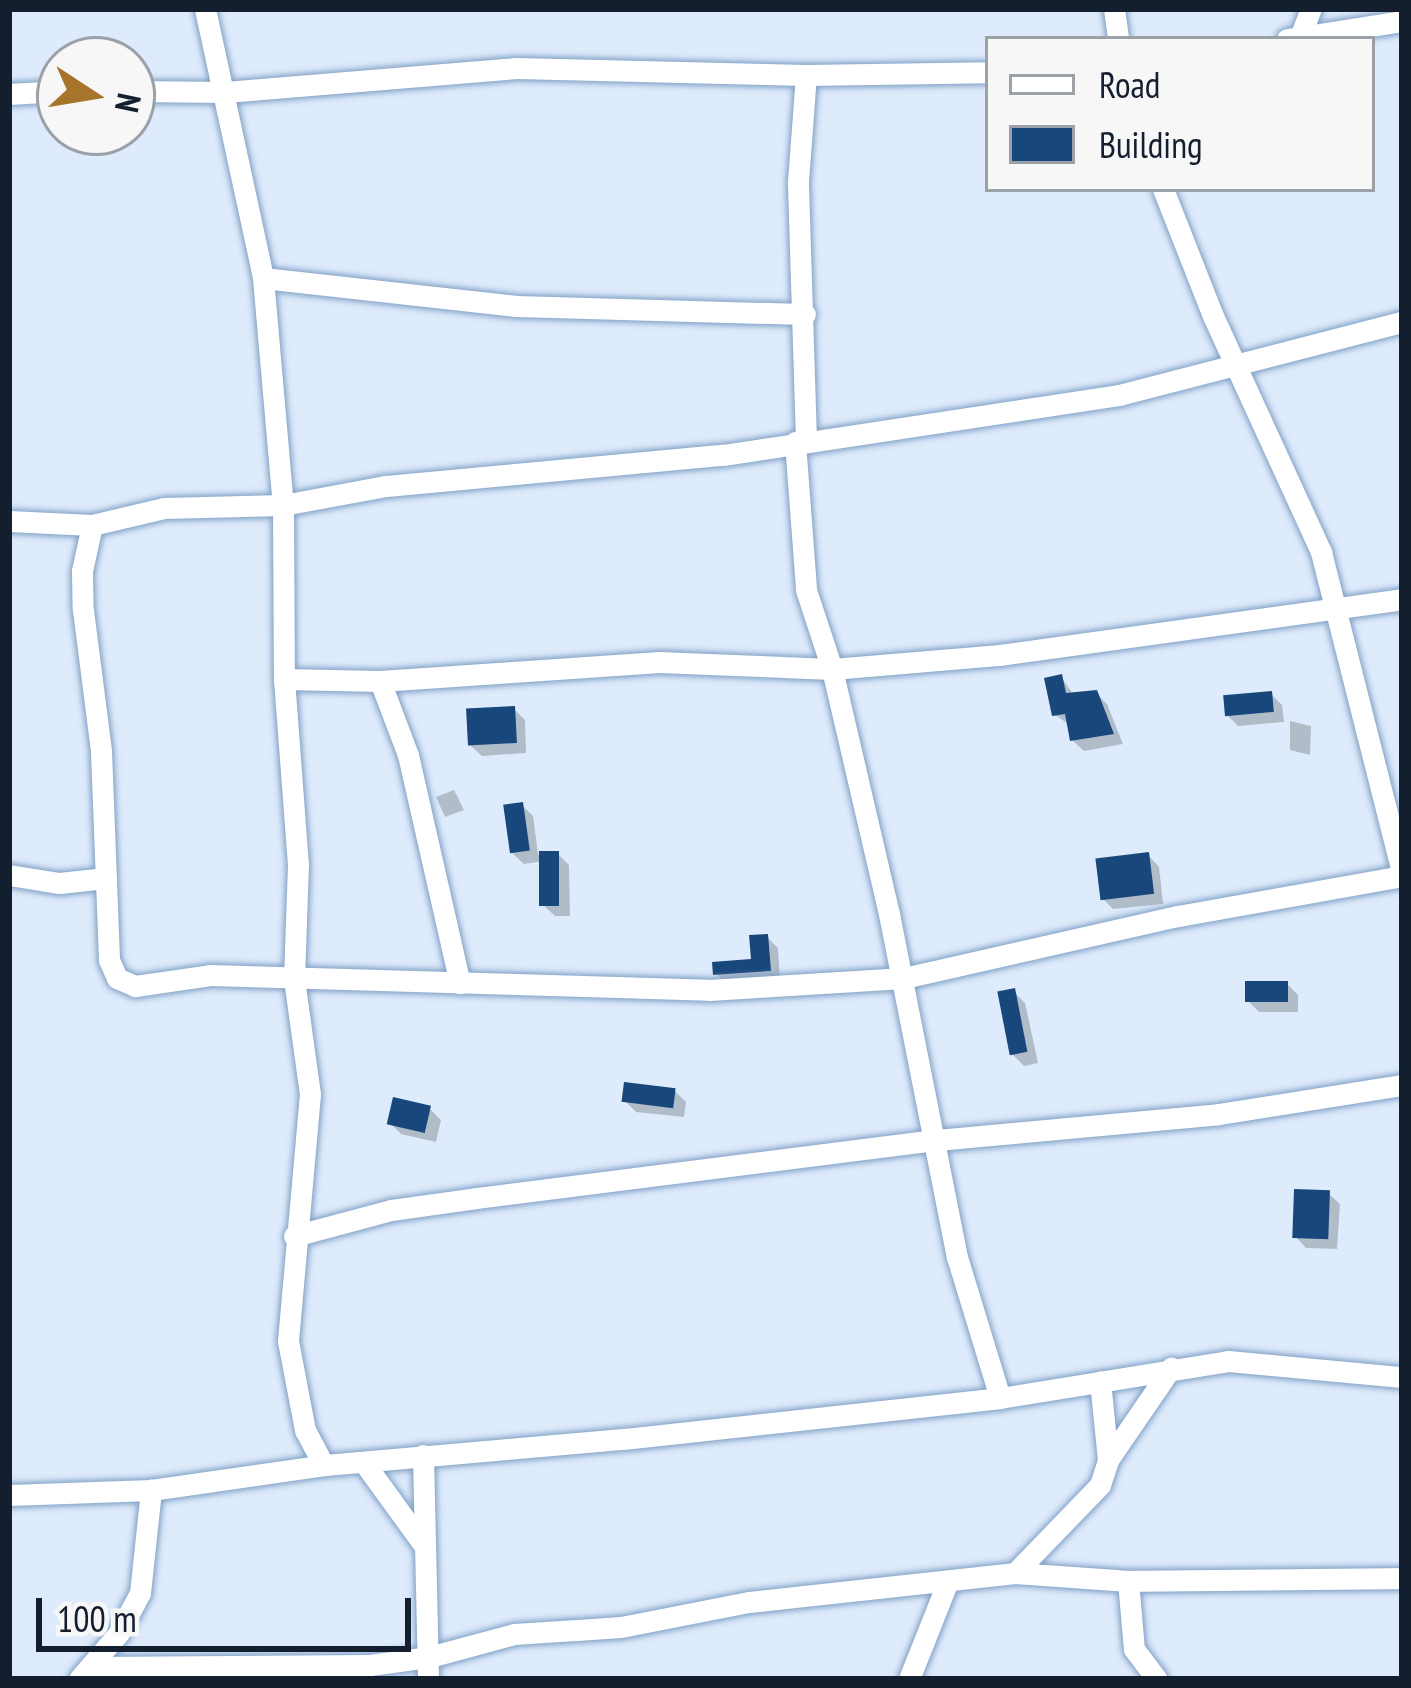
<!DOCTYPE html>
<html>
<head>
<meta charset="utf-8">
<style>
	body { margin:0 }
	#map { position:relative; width:1411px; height:1688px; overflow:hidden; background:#deebfc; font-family:"PT Sans Narrow",sans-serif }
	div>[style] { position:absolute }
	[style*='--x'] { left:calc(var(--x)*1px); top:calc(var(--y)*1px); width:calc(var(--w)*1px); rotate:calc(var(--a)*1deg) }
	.shadow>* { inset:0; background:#0003 }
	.building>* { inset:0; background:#17477b; transform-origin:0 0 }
	.roads { filter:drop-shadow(0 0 3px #81a1c6) drop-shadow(0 0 3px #81a1c6) }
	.street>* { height:21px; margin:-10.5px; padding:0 10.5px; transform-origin:10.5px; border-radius:10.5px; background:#fff }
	span { translate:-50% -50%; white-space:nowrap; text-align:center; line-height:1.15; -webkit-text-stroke:12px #f7f7f7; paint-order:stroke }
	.frame { position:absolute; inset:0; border:12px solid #131f2e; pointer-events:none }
	.legend { position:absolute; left:985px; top:36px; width:390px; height:156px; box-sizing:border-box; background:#f7f7f7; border:3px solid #9ca1a7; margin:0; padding:15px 21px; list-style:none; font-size:36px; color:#131f2e }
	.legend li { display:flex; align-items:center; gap:24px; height:60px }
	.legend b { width:60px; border:3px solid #9ca1a7 }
	.north { position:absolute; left:36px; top:36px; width:120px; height:120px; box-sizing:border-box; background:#f7f7f7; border:3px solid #9ca1a7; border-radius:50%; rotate:102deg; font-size:33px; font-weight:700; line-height:48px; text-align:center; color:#131f2e }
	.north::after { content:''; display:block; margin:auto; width:42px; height:54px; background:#a6742a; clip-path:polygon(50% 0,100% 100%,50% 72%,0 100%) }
	.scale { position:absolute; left:36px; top:1598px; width:375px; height:54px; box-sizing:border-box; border:6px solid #131f2e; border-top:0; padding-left:15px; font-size:36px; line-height:42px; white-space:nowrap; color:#131f2e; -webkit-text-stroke:9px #f7f7f7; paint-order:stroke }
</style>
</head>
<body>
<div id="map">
	<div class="shadow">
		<div style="clip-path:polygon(1061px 677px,1074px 695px,1096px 693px,1107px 704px,1123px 744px,1084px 751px,1072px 740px,1070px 725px,1055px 715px)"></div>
		<div style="clip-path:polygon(1271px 694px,1282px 705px,1284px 722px,1238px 726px,1227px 715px)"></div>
		<div style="clip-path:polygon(514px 709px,525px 720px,526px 753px,482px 756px,470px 745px)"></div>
		<div style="clip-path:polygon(1290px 721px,1311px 726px,1310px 755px,1290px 750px)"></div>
		<div style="clip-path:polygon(454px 790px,464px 810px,445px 817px,436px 797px)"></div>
		<div style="clip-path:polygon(522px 805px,533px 816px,538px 854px,558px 854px,569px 865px,570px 916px,555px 916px,543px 905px,543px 861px,524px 864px,512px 853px)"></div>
		<div style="clip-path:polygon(1148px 855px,1159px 867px,1163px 904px,1113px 909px,1102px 898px)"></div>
		<div style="clip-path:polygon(767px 937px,778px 948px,780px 981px,727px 985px,716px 973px,754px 962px)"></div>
		<div style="clip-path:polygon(1287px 984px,1298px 995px,1298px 1012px,1259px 1012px,1248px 1001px)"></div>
		<div style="clip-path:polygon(1014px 992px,1025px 1003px,1038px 1063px,1024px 1066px,1013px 1055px)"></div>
		<div style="clip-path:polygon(675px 1091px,686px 1102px,684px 1117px,636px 1112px,625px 1101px)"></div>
		<div style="clip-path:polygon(430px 1109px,441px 1120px,436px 1142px,401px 1134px,390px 1123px)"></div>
		<div style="clip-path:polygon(1328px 1193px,1340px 1204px,1337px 1249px,1306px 1248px,1295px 1236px)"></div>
	</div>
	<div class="building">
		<div style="clip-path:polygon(1062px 674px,1066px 693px,1097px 690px,1114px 734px,1070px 741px,1065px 714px,1052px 716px,1044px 678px)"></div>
		<div style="left:1272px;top:691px;width:21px;height:49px;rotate:85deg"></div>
		<div style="left:515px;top:706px;width:37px;height:49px;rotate:87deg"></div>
		<div style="left:523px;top:802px;width:49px;height:20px;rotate:82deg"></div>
		<div style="left:539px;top:851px;width:20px;height:55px"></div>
		<div style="left:1149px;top:852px;width:42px;height:54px;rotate:83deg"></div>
		<div style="clip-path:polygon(768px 934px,771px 971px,713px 975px,712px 962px,751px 959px,749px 935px)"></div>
		<div style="left:1288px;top:981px;width:21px;height:43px;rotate:90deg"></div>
		<div style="left:1015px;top:988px;width:65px;height:18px;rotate:79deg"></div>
		<div style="left:624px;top:1082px;width:52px;height:20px;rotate:7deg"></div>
		<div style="left:393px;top:1097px;width:39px;height:28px;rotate:13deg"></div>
		<div style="left:1294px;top:1189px;width:36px;height:49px;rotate:2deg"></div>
	</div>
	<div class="roads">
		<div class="street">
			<div style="--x:205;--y:9;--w:275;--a:77.8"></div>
			<div style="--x:263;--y:278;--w:228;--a:85"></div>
			<div style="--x:283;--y:505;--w:174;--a:89.7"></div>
			<div style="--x:284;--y:679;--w:186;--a:85.7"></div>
			<div style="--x:298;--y:864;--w:115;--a:92"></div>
			<div style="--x:294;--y:979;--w:116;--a:82.1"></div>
			<div style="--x:310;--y:1094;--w:248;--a:95.1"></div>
			<div style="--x:288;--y:1341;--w:91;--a:79.2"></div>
			<div style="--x:305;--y:1430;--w:40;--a:62"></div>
			<div style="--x:1114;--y:9;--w:30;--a:82"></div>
			<div style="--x:1300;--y:37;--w:30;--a:-69"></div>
			<div style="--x:1287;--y:39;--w:116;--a:-8.9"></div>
			<div style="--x:132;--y:91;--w:93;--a:0.6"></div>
			<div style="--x:225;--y:92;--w:292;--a:-4.7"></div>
			<div style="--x:516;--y:68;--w:290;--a:1.4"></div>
			<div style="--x:806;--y:75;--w:182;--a:-0.9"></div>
			<div style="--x:9;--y:94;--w:51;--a:-3.4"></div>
			<div style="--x:1163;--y:189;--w:136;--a:68.5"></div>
			<div style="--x:1213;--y:316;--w:260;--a:65.4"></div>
			<div style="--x:1321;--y:552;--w:329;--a:75.8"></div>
			<div style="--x:263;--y:278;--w:255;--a:6.3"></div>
			<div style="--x:516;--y:306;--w:289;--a:1.6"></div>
			<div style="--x:806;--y:440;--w:259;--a:-91.8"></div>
			<div style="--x:798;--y:181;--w:106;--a:-85.7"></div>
			<div style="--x:795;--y:442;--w:148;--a:85.7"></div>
			<div style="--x:806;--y:590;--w:83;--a:71.8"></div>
			<div style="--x:832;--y:669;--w:252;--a:76.9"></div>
			<div style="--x:889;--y:914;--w:350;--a:78.8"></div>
			<div style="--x:957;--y:1257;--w:147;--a:73"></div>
			<div style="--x:9;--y:521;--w:83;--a:2.8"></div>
			<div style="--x:92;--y:525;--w:74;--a:-13.3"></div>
			<div style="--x:164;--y:508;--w:119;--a:-1.4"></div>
			<div style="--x:283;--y:505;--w:105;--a:-10.5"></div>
			<div style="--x:386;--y:486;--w:338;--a:-5.3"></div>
			<div style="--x:723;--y:455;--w:401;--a:-8.6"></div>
			<div style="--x:1119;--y:395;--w:292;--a:-14.5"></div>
			<div style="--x:92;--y:525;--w:47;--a:102.3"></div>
			<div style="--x:82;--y:571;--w:39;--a:89"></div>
			<div style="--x:83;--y:610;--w:142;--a:82.7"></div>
			<div style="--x:101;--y:751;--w:209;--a:87.8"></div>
			<div style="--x:109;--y:960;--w:20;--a:66"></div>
			<div style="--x:117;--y:978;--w:20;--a:24"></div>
			<div style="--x:135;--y:986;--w:76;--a:-8.3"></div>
			<div style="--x:210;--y:975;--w:499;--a:1.7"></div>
			<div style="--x:709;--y:990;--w:195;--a:-3.5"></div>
			<div style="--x:904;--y:978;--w:281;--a:-12.8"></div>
			<div style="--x:1178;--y:916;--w:228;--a:-10.1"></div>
			<div style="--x:284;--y:679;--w:96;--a:1.2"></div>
			<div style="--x:380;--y:681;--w:280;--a:-3.9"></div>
			<div style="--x:659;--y:662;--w:173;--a:2.3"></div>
			<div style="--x:832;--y:669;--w:169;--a:-4.8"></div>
			<div style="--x:1000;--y:655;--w:406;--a:-7.9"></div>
			<div style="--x:380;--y:681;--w:79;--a:69.3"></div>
			<div style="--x:408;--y:755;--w:234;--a:77.2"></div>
			<div style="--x:9;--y:875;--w:51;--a:9.1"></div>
			<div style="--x:59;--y:883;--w:47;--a:-6.1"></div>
			<div style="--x:294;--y:1236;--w:100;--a:-15"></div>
			<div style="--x:391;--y:1210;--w:86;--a:-8"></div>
			<div style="--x:476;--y:1198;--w:464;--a:-7.2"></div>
			<div style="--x:936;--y:1140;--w:284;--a:-5.2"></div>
			<div style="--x:1219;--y:1114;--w:185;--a:-9"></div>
			<div style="--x:423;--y:1455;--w:224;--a:88.7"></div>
			<div style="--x:1108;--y:1460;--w:112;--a:-55.6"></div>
			<div style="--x:365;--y:1464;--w:99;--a:54.1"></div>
			<div style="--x:9;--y:1495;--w:142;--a:-2"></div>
			<div style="--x:151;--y:1490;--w:175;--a:-8.2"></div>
			<div style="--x:324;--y:1465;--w:301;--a:-5"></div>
			<div style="--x:624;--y:1439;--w:378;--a:-6.2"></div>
			<div style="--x:1000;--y:1398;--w:231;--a:-9.2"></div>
			<div style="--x:1228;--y:1361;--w:175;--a:5.3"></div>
			<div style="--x:1015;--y:1573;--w:122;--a:-46"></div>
			<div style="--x:1100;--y:1485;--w:26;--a:-72"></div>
			<div style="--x:1108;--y:1460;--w:79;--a:-95.8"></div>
			<div style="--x:1128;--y:1581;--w:68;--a:85"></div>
			<div style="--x:1134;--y:1649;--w:38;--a:53"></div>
			<div style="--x:92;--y:1667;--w:278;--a:-0.4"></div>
			<div style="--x:370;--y:1665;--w:60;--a:-7.7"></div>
			<div style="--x:429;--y:1657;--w:88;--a:-15.1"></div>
			<div style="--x:514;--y:1634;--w:107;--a:-3.7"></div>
			<div style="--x:621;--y:1627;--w:130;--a:-11.1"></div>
			<div style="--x:749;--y:1602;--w:268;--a:-6.2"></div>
			<div style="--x:1015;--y:1573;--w:113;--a:4"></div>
			<div style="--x:1128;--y:1581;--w:274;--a:-0.6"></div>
			<div style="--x:79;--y:1679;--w:60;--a:-49.1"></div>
			<div style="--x:118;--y:1634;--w:47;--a:-61.8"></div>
			<div style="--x:140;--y:1593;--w:104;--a:-83.9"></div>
			<div style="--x:909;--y:1679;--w:105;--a:-68.3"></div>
		</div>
	</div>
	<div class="frame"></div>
	<ul class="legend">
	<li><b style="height:15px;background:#fff"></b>Road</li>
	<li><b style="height:33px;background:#17477b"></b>Building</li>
	</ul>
	<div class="north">N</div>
	<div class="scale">100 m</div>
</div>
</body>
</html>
